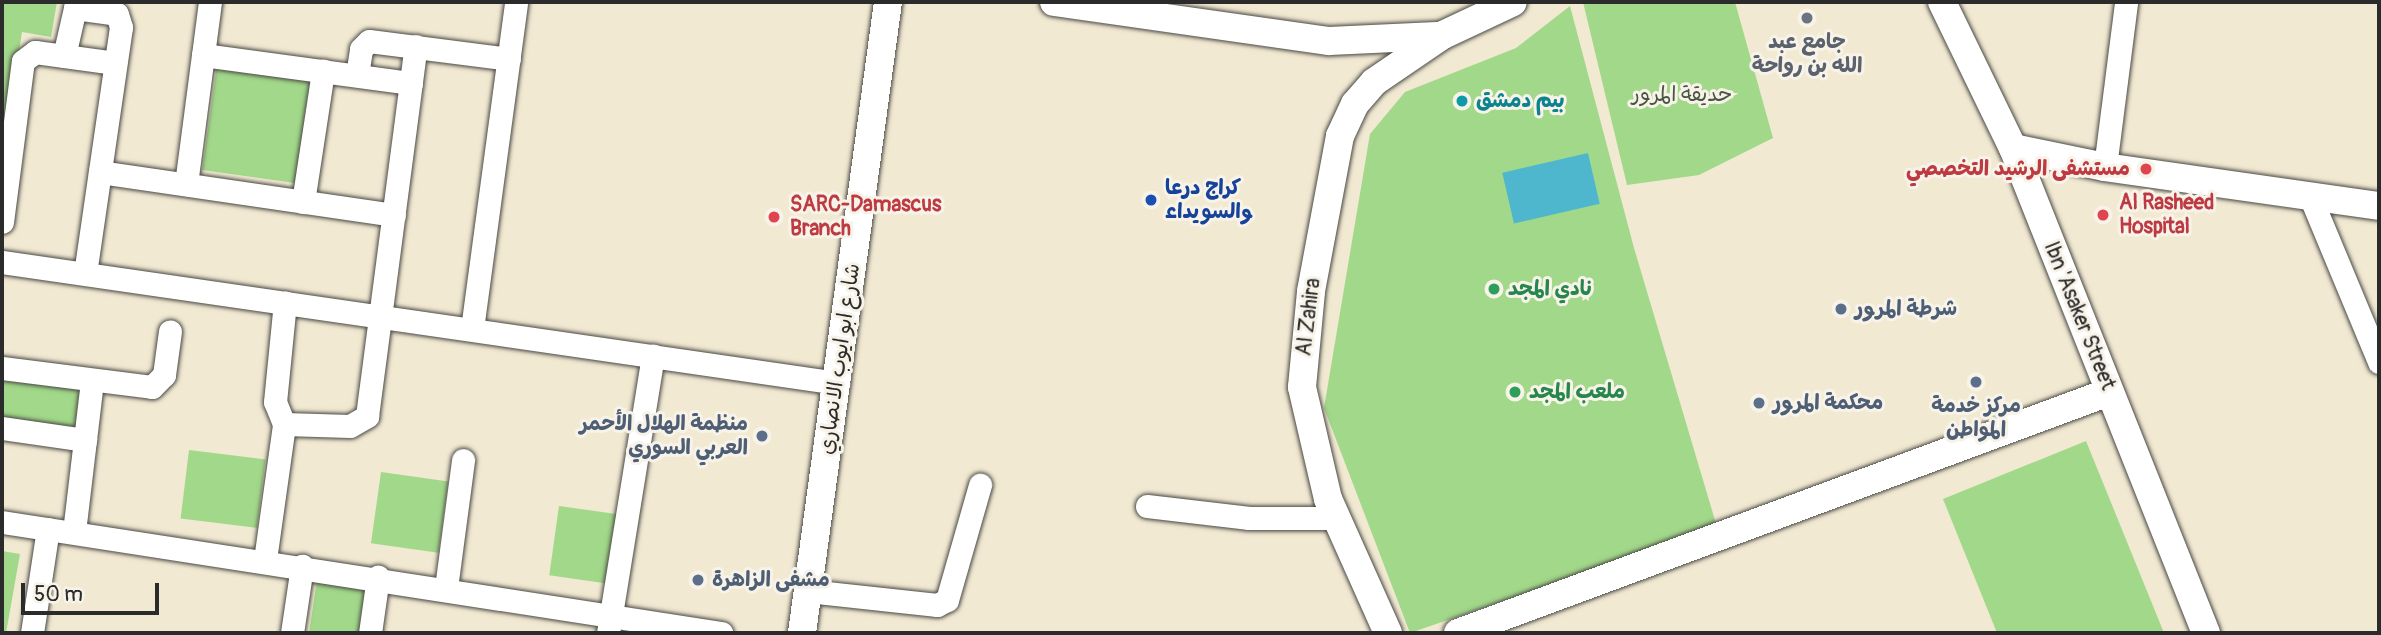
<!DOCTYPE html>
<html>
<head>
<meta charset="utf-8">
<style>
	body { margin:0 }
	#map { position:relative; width:2381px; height:635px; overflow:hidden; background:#f1e9d2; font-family:Pangolin,"Playpen Sans Arabic",sans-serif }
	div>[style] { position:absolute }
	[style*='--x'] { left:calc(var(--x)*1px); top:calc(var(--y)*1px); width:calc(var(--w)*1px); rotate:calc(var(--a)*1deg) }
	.green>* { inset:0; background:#a2d88a; transform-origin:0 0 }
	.water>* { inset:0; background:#4fb7cd; transform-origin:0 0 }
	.roads { filter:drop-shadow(0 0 2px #494844) drop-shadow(0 0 2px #494844) }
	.minor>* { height:23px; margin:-11.5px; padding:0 11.5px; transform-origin:11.5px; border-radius:11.5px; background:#fff }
	.major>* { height:28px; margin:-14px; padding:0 14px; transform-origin:14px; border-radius:14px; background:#fff }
	.dots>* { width:19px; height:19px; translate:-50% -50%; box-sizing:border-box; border:4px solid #f7f3e8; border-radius:50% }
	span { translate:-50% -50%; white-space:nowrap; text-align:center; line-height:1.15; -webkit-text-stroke:6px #f7f3e8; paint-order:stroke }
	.worship-label { font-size:21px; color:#5b616d; font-weight:700 }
	.park-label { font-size:21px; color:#495643 }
	.culture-label { font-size:21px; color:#0d838f; font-weight:700 }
	.left { translate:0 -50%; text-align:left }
	.health-label { font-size:21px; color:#be3a42; font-weight:700 }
	.right { translate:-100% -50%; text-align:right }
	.transit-label { font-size:21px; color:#164399; font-weight:700 }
	.leisure-label { font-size:21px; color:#27864d; font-weight:700 }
	.service-label { font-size:21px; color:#4e5e75; font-weight:700 }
	.street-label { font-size:21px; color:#2b2b2b }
	.frame { position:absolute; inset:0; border:4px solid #2b2b2b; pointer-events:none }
	.scale { position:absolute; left:21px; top:583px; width:138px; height:32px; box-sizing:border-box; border:4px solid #2b2b2b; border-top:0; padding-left:9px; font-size:21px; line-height:24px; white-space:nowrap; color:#2b2b2b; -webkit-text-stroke:5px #f7f3e8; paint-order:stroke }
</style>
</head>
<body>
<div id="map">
	<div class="green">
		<div style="clip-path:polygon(2px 2px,57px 2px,51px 37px,22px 32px,6px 133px,2px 132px)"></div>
		<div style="clip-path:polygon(1583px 2px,1735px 2px,1773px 138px,1699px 175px,1627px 185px)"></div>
		<div style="clip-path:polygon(1570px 6px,1634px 248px,1717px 527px,1410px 633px,1324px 408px,1370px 134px,1405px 92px,1516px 48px)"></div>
		<div style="left:217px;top:65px;width:99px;height:106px;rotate:8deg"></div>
		<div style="left:2px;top:376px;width:82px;height:47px;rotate:8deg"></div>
		<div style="clip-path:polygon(2086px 441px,2164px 633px,1997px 633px,1943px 499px)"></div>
		<div style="left:189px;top:450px;width:77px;height:69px;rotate:7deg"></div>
		<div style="left:381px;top:472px;width:68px;height:72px;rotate:8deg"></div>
		<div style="left:559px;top:506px;width:58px;height:70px;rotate:8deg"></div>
		<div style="clip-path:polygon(2px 551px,20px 554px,6px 633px,2px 633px)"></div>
		<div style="clip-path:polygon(317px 580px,371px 588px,365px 633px,309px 633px)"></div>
	</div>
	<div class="water">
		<div style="left:1588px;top:153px;width:52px;height:88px;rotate:77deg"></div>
	</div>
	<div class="roads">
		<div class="minor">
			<div style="--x:203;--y:55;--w:210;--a:7.7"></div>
			<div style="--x:64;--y:56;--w:49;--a:-77.1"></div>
			<div style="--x:75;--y:8;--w:42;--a:8.1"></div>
			<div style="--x:117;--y:14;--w:14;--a:73"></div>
			<div style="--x:121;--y:27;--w:249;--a:98.3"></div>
			<div style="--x:357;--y:75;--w:26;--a:-81"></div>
			<div style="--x:361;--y:49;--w:11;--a:-45"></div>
			<div style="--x:369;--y:41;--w:141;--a:7.3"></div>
			<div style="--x:2105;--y:167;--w:166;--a:-82.7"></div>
			<div style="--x:100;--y:172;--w:297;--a:8.3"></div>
			<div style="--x:186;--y:184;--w:184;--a:-82.5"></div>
			<div style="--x:2310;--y:196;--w:180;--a:67.4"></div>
			<div style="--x:303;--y:202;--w:133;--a:-81.3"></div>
			<div style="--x:2;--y:222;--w:162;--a:-82.6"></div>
			<div style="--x:23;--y:61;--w:15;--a:-37"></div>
			<div style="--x:35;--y:52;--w:81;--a:7.8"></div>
			<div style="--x:2;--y:262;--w:845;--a:8.24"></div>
			<div style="--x:472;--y:329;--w:330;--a:-82.3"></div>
			<div style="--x:2;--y:368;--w:151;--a:7.2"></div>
			<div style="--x:152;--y:387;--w:17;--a:-45"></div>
			<div style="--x:164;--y:375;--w:44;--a:-82.2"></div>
			<div style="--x:284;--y:424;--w:24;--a:-112"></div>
			<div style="--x:275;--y:402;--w:100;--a:-84.3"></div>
			<div style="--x:2;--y:428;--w:84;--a:8.2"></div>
			<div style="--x:1147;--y:506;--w:103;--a:6.7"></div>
			<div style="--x:1249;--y:518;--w:88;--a:0"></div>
			<div style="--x:2;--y:522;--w:728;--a:8.78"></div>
			<div style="--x:74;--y:532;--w:152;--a:-83.2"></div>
			<div style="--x:265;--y:560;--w:137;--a:-82"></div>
			<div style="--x:284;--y:424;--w:66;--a:1.7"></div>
			<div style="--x:350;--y:426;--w:20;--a:-30"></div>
			<div style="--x:367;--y:416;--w:373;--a:-82.5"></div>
			<div style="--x:446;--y:588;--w:129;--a:-82.4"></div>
			<div style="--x:808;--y:591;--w:130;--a:6.2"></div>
			<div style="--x:937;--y:605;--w:11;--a:-27"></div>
			<div style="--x:947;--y:600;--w:120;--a:-74"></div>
			<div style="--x:32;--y:633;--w:105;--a:-81.3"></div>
			<div style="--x:292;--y:633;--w:68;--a:-81.5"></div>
			<div style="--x:370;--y:633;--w:57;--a:-81.9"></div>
			<div style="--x:608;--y:633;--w:281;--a:-80.8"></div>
		</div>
		<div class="major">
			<div style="--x:1054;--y:2;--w:278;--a:8.1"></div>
			<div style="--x:1329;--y:41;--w:108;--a:-2.7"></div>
			<div style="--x:1942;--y:2;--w:162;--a:64.1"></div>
			<div style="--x:2013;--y:148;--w:522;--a:68.3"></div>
			<div style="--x:2013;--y:148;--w:94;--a:11.7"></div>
			<div style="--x:2105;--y:167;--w:277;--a:8.1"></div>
			<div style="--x:802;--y:633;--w:637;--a:-82.24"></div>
			<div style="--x:1388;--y:633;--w:147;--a:-114.1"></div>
			<div style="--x:1328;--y:499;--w:115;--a:-103.1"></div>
			<div style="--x:1302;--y:387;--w:96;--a:-84.6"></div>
			<div style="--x:1311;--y:291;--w:158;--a:-79.4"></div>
			<div style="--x:1340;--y:136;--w:35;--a:-65"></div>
			<div style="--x:1355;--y:104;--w:29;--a:-49"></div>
			<div style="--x:1374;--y:82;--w:83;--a:-34.3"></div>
			<div style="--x:1443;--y:35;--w:77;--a:-25.2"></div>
			<div style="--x:1458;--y:633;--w:694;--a:-20.31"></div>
		</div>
	</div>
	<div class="dots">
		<div style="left:1807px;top:18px;background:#6b7280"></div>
		<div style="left:1462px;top:101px;background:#0f9aa8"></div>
		<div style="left:2146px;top:169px;background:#e0444e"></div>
		<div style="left:1151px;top:200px;background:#1a4fb4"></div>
		<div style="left:2103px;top:215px;background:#e0444e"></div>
		<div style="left:774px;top:217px;background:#e0444e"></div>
		<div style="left:1494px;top:289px;background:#2e9e5b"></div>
		<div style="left:1841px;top:309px;background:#5c6f8a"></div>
		<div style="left:1976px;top:382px;background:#5c6f8a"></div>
		<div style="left:1515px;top:392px;background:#2e9e5b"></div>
		<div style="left:1759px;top:403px;background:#5c6f8a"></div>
		<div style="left:762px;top:436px;background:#5c6f8a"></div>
		<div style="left:698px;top:580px;background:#5c6f8a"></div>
	</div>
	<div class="worship-label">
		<span style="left:1807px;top:54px">جامع عبد<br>الله بن رواحة</span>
	</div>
	<div class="park-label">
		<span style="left:1682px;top:95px">حديقة المرور</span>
	</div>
	<div class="culture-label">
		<span class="left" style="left:1476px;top:101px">بيم دمشق</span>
	</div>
	<div class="health-label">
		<span class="right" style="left:2130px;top:169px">مستشفى الرشيد التخصصي</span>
		<span class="left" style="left:2119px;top:215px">Al Rasheed<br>Hospital</span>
		<span class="left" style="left:790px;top:217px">SARC-Damascus<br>Branch</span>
	</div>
	<div class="transit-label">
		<span class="left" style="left:1165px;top:200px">كراج درعا<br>والسويداء</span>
	</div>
	<div class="leisure-label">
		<span class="left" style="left:1508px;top:289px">نادي المجد</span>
		<span class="left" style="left:1529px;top:392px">ملعب المجد</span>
	</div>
	<div class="service-label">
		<span class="left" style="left:1855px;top:309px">شرطة المرور</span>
		<span class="left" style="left:1773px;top:403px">محكمة المرور</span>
		<span style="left:1976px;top:418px">مركز خدمة<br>المواطن</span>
		<span class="right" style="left:748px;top:436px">منظمة الهلال الأحمر<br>العربي السوري</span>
		<span class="left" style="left:712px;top:580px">مشفى الزاهرة</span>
	</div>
	<div class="street-label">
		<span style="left:2079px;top:316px;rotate:68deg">Ibn 'Asaker Street</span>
		<span style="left:1309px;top:317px;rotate:-83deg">Al Zahira</span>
		<span style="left:840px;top:359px;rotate:-82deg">شارع ابو ايوب الانصاري</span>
	</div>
	<div class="frame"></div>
	<div class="scale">50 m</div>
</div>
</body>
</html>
